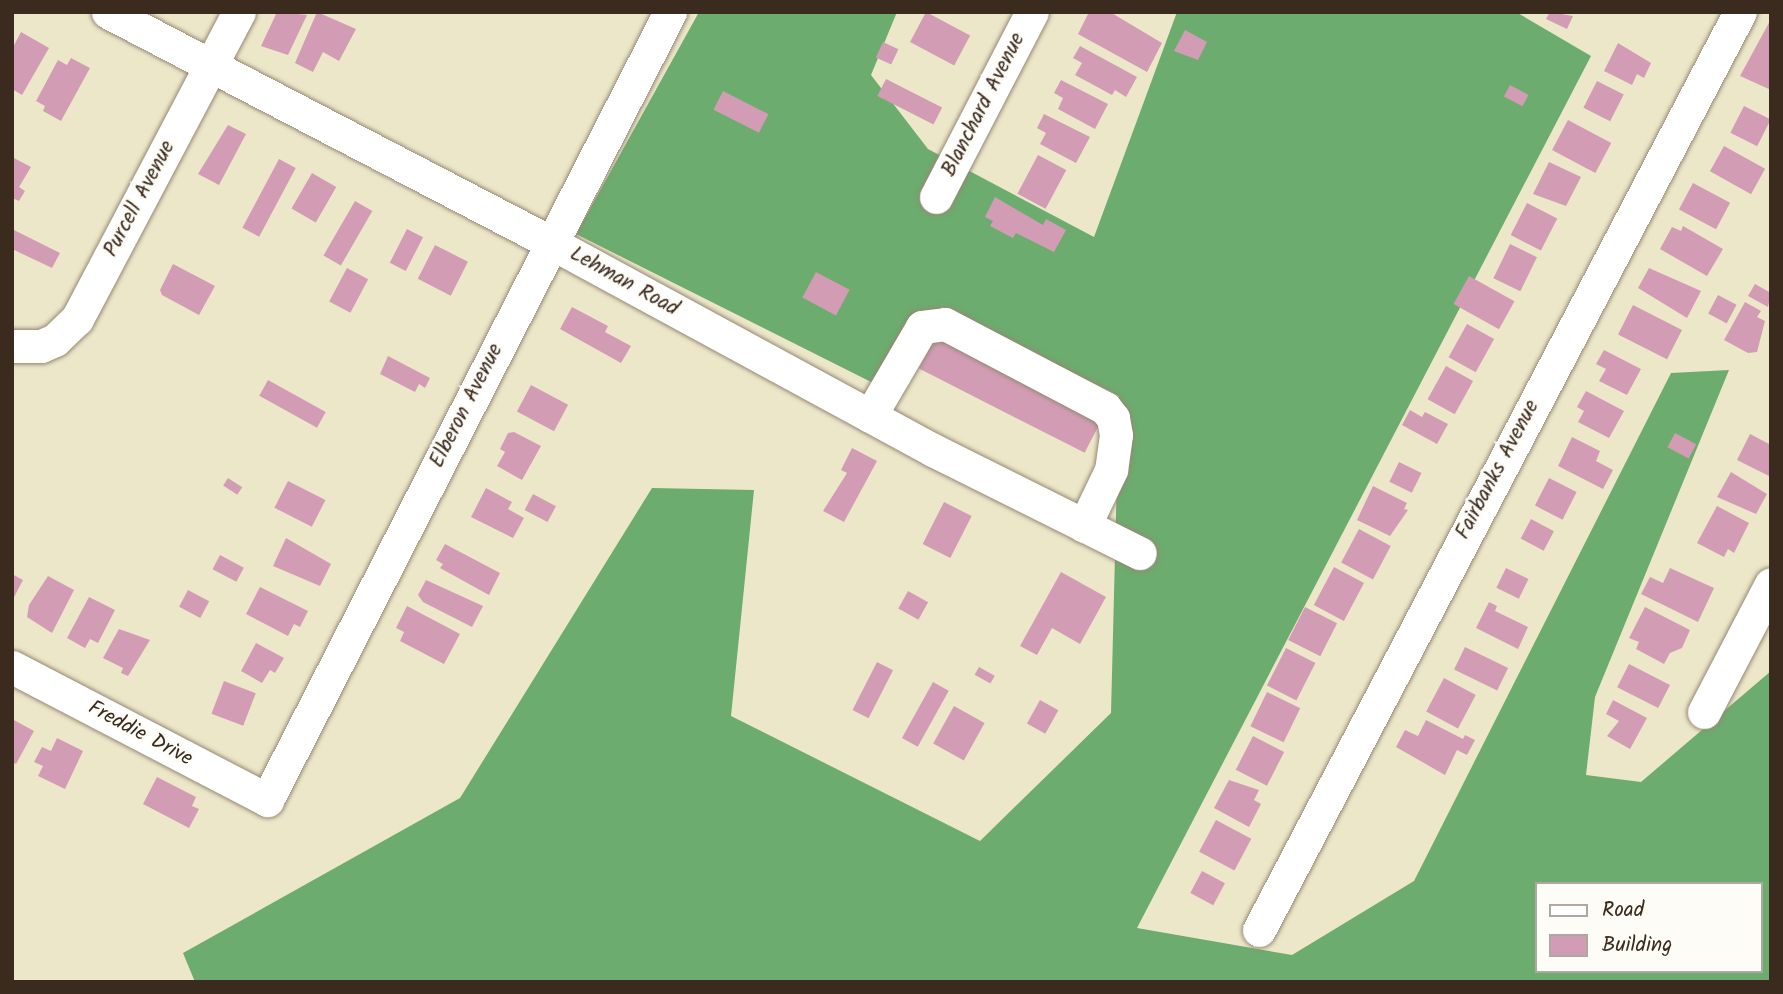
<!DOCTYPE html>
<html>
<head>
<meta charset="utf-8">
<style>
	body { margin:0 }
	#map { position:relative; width:1783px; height:994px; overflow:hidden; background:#ede7ca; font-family:Kalam,sans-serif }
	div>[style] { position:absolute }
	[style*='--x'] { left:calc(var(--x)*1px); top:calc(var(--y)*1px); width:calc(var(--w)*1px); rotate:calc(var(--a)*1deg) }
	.forest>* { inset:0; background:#6cac6e }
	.building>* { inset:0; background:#d39cb5; transform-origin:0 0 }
	.roads { filter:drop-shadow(0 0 2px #948874) drop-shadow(0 0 2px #948874) }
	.minor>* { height:33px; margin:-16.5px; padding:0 16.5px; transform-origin:16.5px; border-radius:16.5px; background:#fff }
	span { translate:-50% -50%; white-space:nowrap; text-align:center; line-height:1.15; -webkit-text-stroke:6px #fdfcf7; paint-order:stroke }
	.street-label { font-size:21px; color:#3b2a1e }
	.frame { position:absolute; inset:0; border:14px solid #3b2a1e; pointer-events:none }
	.legend { position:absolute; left:1535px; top:882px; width:228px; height:91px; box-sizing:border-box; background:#fdfcf7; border:2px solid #afa8a0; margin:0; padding:9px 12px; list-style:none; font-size:21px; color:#3b2a1e }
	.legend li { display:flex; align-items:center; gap:14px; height:35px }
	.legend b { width:35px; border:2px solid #afa8a0 }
</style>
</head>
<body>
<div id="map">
	<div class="forest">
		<div style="clip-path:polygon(evenodd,699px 12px,897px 12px,871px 75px,928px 149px,1094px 237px,1177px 12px,1516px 12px,1591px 56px,1137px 928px,1292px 955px,1414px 881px,1671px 373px,1729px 370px,1595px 697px,1586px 775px,1641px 782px,1771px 671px,1771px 982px,195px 982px,183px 953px,460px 798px,652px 488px,754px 490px,731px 716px,980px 841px,1111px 713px,1119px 396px,942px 307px,883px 388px,576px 234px,699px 12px,1536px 884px,1760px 884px,1760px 971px,1536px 971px,1536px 884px)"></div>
	</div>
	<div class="building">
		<div style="clip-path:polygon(277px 12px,307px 15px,288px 55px,261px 46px)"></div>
		<div style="clip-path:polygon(317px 12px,356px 29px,339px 61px,323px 52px,313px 72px,295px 63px)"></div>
		<div style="left:926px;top:12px;width:50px;height:34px;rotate:28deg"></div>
		<div style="clip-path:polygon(1089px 12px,1110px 12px,1162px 43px,1147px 72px,1078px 34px)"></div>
		<div style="clip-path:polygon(1550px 12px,1573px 16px,1567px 29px,1546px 19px)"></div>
		<div style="clip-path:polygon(1771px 19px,1771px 90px,1740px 76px)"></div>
		<div style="clip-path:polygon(1185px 30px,1207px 42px,1198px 60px,1174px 51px)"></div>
		<div style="clip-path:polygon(21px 32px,49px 48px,22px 95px,12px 89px,12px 49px)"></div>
		<div style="left:883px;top:42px;width:17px;height:17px;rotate:25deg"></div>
		<div style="clip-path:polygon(1618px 43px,1651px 63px,1644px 78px,1637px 74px,1632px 85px,1604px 71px)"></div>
		<div style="clip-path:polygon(1080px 46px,1137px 77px,1126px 97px,1115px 90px,1112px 95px,1075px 75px,1082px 63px,1073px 58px)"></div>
		<div style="clip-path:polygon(71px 58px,90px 68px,61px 121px,43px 111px,45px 106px,36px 101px,58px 60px,67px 65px)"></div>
		<div style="left:886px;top:79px;width:63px;height:19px;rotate:27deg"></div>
		<div style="clip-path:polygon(1061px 80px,1108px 104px,1095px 129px,1058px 109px,1063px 98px,1054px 93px)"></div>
		<div style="left:1597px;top:81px;width:30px;height:30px;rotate:27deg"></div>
		<div style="left:1510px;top:85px;width:21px;height:13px;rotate:28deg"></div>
		<div style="left:723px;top:91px;width:51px;height:21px;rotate:27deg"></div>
		<div style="left:1744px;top:106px;width:30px;height:30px;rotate:27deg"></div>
		<div style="clip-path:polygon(1044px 114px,1090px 137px,1076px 163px,1040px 144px,1046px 133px,1037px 128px)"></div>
		<div style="left:1568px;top:120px;width:49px;height:34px;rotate:28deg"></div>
		<div style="clip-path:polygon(228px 125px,246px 134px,219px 185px,198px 174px)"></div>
		<div style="left:1724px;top:146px;width:47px;height:29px;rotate:29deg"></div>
		<div style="left:1038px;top:155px;width:32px;height:44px;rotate:28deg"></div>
		<div style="clip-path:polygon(12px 157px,31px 167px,19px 187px,25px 191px,19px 201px,12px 198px)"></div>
		<div style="left:279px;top:159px;width:19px;height:78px;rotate:28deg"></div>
		<div style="clip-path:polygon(1549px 162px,1581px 177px,1566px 206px,1533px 194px)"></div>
		<div style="left:312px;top:173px;width:28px;height:41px;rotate:30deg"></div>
		<div style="left:1693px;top:183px;width:42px;height:30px;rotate:28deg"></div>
		<div style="clip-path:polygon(995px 197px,1043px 225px,1046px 219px,1066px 230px,1054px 252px,1016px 233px,1013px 238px,990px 226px,993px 221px,985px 217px)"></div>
		<div style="left:355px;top:201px;width:20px;height:63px;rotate:30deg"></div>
		<div style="left:1527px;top:203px;width:34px;height:36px;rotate:27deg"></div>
		<div style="clip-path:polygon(1683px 226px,1723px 249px,1707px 276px,1660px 249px,1672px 227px,1681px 231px)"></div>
		<div style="clip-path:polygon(12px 229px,60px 253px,52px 268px,12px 249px)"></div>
		<div style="left:407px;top:229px;width:18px;height:38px;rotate:27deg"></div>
		<div style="left:1510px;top:244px;width:30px;height:38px;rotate:26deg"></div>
		<div style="left:435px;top:245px;width:37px;height:38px;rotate:27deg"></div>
		<div style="clip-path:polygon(173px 264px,215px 286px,199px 315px,162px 295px,160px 290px)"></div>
		<div style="left:347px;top:268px;width:24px;height:38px;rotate:28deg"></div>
		<div style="clip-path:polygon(1649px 268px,1701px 291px,1687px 318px,1638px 288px)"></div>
		<div style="left:816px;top:272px;width:38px;height:29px;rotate:28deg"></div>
		<div style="left:1469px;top:276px;width:52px;height:32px;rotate:29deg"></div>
		<div style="clip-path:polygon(1755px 284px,1771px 293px,1768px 307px,1748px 296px)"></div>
		<div style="left:1718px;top:295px;width:21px;height:21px;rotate:28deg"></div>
		<div style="clip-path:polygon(1745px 302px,1761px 311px,1757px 317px,1765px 321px,1757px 352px,1748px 353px,1724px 340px)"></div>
		<div style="left:1633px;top:305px;width:55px;height:33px;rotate:27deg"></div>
		<div style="clip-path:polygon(572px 307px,608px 326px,605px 332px,631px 346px,621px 363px,560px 329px)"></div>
		<div style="left:1467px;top:324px;width:31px;height:38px;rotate:29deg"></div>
		<div style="left:938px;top:331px;width:186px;height:42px;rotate:27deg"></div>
		<div style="clip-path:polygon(1604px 350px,1641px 369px,1627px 395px,1599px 381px,1606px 369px,1596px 364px)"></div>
		<div style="clip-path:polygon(388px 356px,430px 378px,425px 388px,419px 384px,415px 392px,380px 374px)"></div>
		<div style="left:1446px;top:366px;width:31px;height:38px;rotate:29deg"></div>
		<div style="left:268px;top:380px;width:66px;height:18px;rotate:29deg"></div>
		<div style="left:531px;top:385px;width:42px;height:30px;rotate:28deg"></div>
		<div style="clip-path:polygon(1586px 391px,1624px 411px,1609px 438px,1578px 422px,1584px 411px,1577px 407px)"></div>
		<div style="clip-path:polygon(1410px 410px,1422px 417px,1425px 412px,1448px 424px,1437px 444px,1402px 425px)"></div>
		<div style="clip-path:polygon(514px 432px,541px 446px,522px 480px,497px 466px,505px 452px,500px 449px,508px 433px)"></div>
		<div style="left:1675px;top:433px;width:24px;height:16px;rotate:28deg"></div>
		<div style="clip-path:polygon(1750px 434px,1771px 445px,1771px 477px,1737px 460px)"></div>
		<div style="clip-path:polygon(1572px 437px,1600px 451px,1596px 461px,1613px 470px,1603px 489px,1558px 466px)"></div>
		<div style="clip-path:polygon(852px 448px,877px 461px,844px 522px,823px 511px,847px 473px,841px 470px)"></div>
		<div style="left:1399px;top:462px;width:25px;height:22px;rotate:26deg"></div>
		<div style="clip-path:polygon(1731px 472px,1767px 494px,1756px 514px,1717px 497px)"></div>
		<div style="left:228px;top:478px;width:17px;height:9px;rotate:33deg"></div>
		<div style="left:1549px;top:478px;width:31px;height:31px;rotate:27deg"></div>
		<div style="left:288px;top:481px;width:42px;height:30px;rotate:27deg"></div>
		<div style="clip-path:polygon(1373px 486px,1407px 503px,1404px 509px,1408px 510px,1390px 536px,1357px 520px)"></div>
		<div style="clip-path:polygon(486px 488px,512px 502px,508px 509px,524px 518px,513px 538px,471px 517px)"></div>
		<div style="left:533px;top:494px;width:26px;height:18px;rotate:28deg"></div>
		<div style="left:944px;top:502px;width:31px;height:47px;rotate:27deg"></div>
		<div style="clip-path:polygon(1717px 506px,1749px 523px,1734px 553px,1728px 549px,1724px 557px,1697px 543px)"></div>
		<div style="left:1531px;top:519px;width:26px;height:22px;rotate:28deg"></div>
		<div style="left:1359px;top:529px;width:36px;height:38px;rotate:28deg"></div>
		<div style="clip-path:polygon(286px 538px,331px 564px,320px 586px,273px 566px)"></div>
		<div style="clip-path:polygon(445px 544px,500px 573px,489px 595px,440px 568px,443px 564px,436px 560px)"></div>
		<div style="left:220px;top:555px;width:27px;height:16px;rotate:28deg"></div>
		<div style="left:1334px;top:567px;width:34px;height:43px;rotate:28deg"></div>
		<div style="left:1506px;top:568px;width:25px;height:22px;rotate:26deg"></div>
		<div style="clip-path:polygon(1670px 568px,1714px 588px,1698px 622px,1641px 594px,1650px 577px,1663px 583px)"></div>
		<div style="clip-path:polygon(1061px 572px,1106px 597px,1080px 644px,1052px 628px,1037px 655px,1020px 646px)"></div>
		<div style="clip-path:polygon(12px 574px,23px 580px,12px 601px)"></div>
		<div style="clip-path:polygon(48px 576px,74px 590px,52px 633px,27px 617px,29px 605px)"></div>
		<div style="clip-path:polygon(426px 580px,483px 606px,472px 627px,423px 602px,418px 595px)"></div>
		<div style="clip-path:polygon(260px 587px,308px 611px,300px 627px,294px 624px,288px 636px,246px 614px)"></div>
		<div style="left:188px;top:590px;width:24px;height:19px;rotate:28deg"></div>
		<div style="left:908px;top:591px;width:23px;height:20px;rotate:29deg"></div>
		<div style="clip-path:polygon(89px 597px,115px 610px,98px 643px,90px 639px,85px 648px,67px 638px)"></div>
		<div style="clip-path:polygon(1489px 602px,1497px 606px,1495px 611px,1528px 627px,1518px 649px,1476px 628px)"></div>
		<div style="clip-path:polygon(407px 606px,460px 634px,444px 664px,400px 641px,404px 632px,396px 628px)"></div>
		<div style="left:1305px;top:607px;width:36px;height:37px;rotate:27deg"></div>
		<div style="clip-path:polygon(1645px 607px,1690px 630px,1682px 648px,1670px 653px,1664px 664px,1636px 649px,1639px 642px,1629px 638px)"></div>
		<div style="clip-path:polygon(119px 629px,150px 640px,128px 676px,121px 673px,123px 668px,103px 658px)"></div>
		<div style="clip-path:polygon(256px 643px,284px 658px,275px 673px,270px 670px,262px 683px,241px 671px)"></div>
		<div style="left:1465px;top:647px;width:48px;height:25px;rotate:26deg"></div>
		<div style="left:1286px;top:648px;width:33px;height:42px;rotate:27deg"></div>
		<div style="left:877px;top:662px;width:18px;height:54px;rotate:27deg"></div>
		<div style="left:1629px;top:664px;width:46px;height:26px;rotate:27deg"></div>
		<div style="left:979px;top:667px;width:18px;height:9px;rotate:29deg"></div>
		<div style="left:1444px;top:678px;width:36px;height:38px;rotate:28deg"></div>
		<div style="left:224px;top:681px;width:34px;height:35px;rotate:21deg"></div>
		<div style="left:933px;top:682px;width:18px;height:64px;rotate:29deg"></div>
		<div style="left:1267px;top:692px;width:37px;height:38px;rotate:26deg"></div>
		<div style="left:1040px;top:700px;width:21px;height:27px;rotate:29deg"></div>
		<div style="clip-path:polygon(1613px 700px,1647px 718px,1630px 749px,1607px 736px,1619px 721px,1606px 714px)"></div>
		<div style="left:954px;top:706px;width:35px;height:43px;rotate:29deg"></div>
		<div style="clip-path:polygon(12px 719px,34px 731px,16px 764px,12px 762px)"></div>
		<div style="clip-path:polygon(1426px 720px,1463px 739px,1465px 735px,1475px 740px,1467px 755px,1457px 750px,1445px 775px,1396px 747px,1405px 730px,1418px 736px)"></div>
		<div style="left:1253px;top:736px;width:35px;height:38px;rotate:27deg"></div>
		<div style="clip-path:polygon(57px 738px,83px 751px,65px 789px,38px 776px,43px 766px,34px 762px,42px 747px,51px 751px)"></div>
		<div style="clip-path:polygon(157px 777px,196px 797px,192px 806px,199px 809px,189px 828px,143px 804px)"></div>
		<div style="clip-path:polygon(1229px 780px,1259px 790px,1254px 800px,1261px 804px,1249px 827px,1214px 808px)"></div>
		<div style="left:1216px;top:820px;width:40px;height:36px;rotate:28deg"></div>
		<div style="left:1202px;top:871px;width:26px;height:25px;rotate:28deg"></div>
	</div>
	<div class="roads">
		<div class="minor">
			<div style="--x:108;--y:12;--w:498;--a:27.5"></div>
			<div style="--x:550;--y:242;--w:436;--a:28.5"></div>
			<div style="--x:933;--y:450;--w:231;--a:26.5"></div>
			<div style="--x:936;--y:197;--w:208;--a:-62.6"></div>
			<div style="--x:12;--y:346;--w:29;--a:0"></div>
			<div style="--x:41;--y:346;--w:15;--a:-23"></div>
			<div style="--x:55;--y:340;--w:30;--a:-44"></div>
			<div style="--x:77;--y:319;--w:347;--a:-62.2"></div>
			<div style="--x:870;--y:416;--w:103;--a:-59.7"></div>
			<div style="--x:922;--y:327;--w:23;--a:-7"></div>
			<div style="--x:945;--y:324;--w:181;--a:27.7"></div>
			<div style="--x:1105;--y:408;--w:13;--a:51"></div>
			<div style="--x:1113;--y:418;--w:17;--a:80"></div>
			<div style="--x:1116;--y:435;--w:35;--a:98"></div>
			<div style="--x:1111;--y:470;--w:62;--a:115.7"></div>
			<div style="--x:12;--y:667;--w:288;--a:27.5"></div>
			<div style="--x:267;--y:800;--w:885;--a:-62.91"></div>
			<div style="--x:1704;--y:712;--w:144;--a:-62.4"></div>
			<div style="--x:1259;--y:930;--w:1036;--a:-62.35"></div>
		</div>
	</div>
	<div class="street-label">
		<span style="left:984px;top:105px;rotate:-63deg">Blanchard Avenue</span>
		<span style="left:140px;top:199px;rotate:-62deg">Purcell Avenue</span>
		<span style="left:624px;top:282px;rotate:29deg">Lehman Road</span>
		<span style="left:467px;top:406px;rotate:-63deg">Elberon Avenue</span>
		<span style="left:1498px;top:470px;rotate:-62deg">Fairbanks Avenue</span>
		<span style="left:140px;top:734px;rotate:28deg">Freddie Drive</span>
	</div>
	<div class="frame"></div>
	<ul class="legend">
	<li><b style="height:9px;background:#fff"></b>Road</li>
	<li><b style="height:19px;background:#d39cb5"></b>Building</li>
	</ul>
</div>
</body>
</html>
